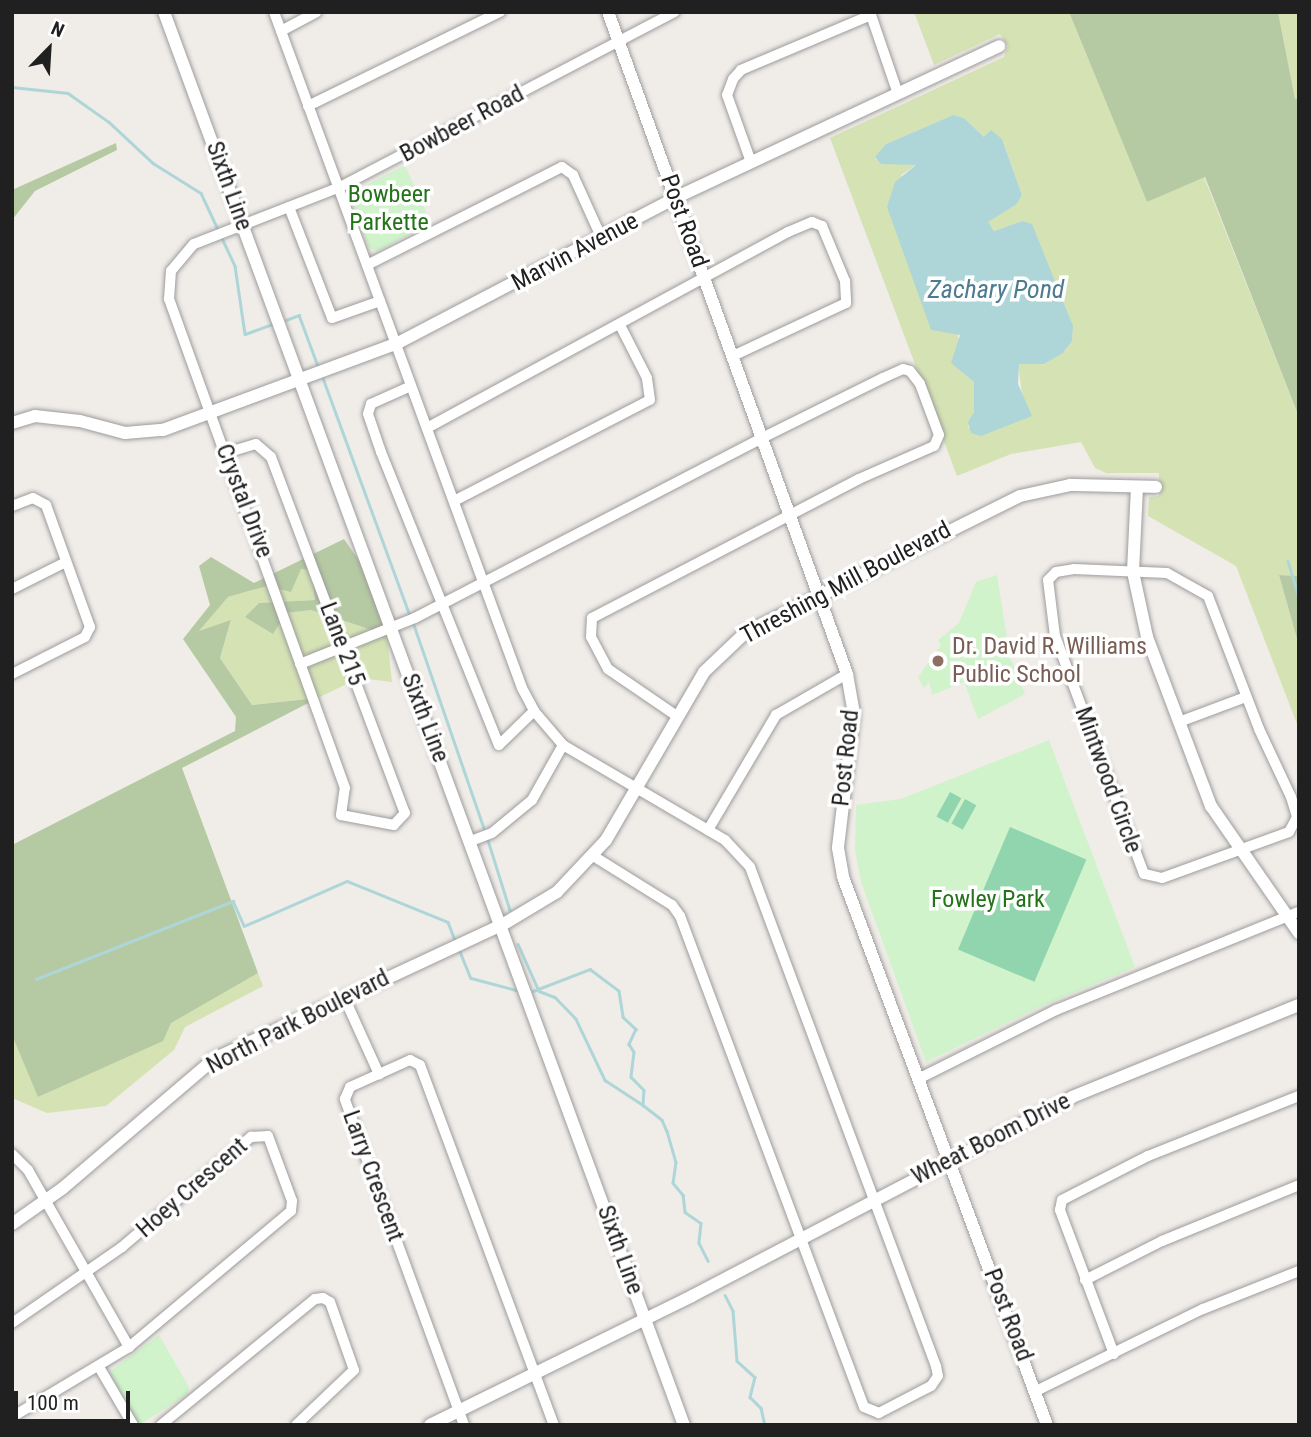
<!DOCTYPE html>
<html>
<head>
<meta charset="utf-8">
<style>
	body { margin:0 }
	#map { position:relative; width:1311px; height:1437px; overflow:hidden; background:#f0ece8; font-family:"Roboto Condensed",sans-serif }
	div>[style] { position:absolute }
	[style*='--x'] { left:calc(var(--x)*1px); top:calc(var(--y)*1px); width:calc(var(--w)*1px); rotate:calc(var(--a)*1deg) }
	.grass>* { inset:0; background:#d5e3b4 }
	.forest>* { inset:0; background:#b5caa2 }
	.park>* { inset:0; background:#d0f3cb }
	.pitch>* { inset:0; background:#90d5ad; transform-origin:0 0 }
	.water>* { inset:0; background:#aed6d8 }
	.stream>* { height:2.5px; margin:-1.25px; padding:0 1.25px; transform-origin:1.25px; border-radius:1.25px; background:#aed6d8 }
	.roads { filter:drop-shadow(0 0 2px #9d9d9d) drop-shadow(0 0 2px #9d9d9d) }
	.minor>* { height:10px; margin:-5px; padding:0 5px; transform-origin:5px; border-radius:5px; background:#fff }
	.tertiary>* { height:12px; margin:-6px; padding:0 6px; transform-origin:6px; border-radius:6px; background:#fff }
	.dots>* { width:19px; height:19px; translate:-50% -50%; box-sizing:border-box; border:4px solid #fff; border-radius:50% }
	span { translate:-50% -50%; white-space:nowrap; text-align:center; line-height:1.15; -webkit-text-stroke:7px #fff; paint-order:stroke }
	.street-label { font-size:24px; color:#202020 }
	.park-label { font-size:24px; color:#24731a }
	.education-label { font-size:24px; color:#785e54 }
	.left { translate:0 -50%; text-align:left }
	.water-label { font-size:26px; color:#4d7b8f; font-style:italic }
	.frame { position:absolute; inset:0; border:14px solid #202020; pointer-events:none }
	.north { position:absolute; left:14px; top:14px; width:70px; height:70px; -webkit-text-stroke:5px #fff; paint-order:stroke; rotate:24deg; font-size:19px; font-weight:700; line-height:28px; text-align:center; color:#202020 }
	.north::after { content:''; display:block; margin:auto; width:24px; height:32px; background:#202020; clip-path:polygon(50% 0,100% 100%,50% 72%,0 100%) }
	.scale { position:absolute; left:14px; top:1391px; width:116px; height:32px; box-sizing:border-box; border:4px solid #202020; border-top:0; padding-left:9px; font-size:21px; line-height:24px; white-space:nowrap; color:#202020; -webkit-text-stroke:5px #fff; paint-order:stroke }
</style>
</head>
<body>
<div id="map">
	<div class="grass">
		<div style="clip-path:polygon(evenodd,914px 12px,1069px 12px,1147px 202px,1204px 177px,1299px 417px,1299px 576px,1279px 575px,1299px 646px,1299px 729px,1236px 566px,1148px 516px,1149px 497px,1159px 496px,1159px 473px,1106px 473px,1095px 468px,1081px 442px,1011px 454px,957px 476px,830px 138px,1004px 57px,1008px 46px,1000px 34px,934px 65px,914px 12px,953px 115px,964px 118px,984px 137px,1002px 139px,1022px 195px,1017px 204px,987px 222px,994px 231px,1022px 221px,1073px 336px,1066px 350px,1044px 364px,1018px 364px,1022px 394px,968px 428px,974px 412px,974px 382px,901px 175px,916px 165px,875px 159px,886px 144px,953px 115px)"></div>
		<div style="clip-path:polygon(1278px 12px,1299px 12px,1299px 99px,1295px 100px)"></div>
		<div style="clip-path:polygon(300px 569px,311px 570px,315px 600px,259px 603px,246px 617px,311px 610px,378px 632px,386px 627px,392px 682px,359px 678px,318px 698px,252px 705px,220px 658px,231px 621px,198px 632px,228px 597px,267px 586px)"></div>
		<div style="clip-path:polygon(258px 973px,263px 986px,185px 1027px,174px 1050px,106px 1106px,47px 1113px,12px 1098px,12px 1035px,39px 1097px)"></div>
	</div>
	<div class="forest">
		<div style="clip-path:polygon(1069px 12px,1278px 12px,1295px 99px,1299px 99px,1299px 417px,1205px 177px,1147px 202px)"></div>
		<div style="clip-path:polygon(116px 143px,117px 150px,35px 191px,12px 220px,12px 190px)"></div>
		<div style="clip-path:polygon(344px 539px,360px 562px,386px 627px,378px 632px,311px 610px,286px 613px,273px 634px,245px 617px,259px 603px,315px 600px,311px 570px,301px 569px,291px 592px,267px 586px,228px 597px,199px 631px,231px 620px,220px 658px,252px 705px,318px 698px,182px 768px,258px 973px,171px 1023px,163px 1041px,38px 1097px,12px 1035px,12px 845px,235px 731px,236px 717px,183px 639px,210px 605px,199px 566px,211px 557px,254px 583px)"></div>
		<div style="clip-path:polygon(1279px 575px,1299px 576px,1299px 646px)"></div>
	</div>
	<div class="park">
		<div style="clip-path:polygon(405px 165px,431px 223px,378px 251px,369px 248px,349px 194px)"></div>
		<div style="clip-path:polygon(997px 575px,1010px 657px,1025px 694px,978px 719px,964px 682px,932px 695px,929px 682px,924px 688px,918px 677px,941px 645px,938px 640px,959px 623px,976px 582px)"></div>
		<div style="clip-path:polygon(1049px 740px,1135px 967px,1042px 1006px,926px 1062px,861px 882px,855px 850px,856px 805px,901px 799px)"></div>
		<div style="clip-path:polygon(159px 1335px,189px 1387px,188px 1394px,139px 1425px,109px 1372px)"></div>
	</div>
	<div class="pitch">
		<div style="left:950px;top:792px;width:13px;height:28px;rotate:29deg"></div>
		<div style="left:965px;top:799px;width:13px;height:28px;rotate:29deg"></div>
		<div style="left:1010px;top:827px;width:83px;height:133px;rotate:23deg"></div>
	</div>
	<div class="water">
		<div style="clip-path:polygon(953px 115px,964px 118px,984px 137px,991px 130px,1002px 139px,1022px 195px,1017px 204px,988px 222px,994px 231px,1022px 221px,1032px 224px,1073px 326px,1072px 341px,1063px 353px,1044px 364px,1019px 364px,1018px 384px,1032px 416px,981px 436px,971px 433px,968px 422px,974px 412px,974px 382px,951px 363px,960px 335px,931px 330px,887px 207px,895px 182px,916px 165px,881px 164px,875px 157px,886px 144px)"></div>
	</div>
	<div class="stream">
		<div style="--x:12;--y:87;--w:56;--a:6.1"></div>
		<div style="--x:68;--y:93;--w:50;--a:35.3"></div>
		<div style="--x:109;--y:122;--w:60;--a:43"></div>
		<div style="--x:153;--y:163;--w:57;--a:32"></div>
		<div style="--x:201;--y:193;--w:81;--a:65"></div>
		<div style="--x:235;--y:266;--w:69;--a:81.6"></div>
		<div style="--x:245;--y:334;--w:29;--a:-20"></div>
		<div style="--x:286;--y:320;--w:14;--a:-21"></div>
		<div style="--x:299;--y:315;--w:54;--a:69.6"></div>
		<div style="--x:323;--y:378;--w:250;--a:69.9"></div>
		<div style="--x:1288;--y:561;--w:39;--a:73"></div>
		<div style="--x:414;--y:625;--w:215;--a:71"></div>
		<div style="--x:488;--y:840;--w:73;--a:72.6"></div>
		<div style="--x:518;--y:944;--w:51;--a:65.9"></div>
		<div style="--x:539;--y:991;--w:17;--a:21"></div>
		<div style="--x:555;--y:997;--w:30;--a:46"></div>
		<div style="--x:576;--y:1019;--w:68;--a:64.6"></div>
		<div style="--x:605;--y:1080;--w:45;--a:33.3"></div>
		<div style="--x:459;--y:949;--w:31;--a:68"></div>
		<div style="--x:471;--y:978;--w:47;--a:14.9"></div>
		<div style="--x:36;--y:979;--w:212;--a:-21.6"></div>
		<div style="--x:233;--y:901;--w:27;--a:66"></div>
		<div style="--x:244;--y:926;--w:112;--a:-23.6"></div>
		<div style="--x:347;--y:881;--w:109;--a:22.1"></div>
		<div style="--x:448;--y:922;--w:22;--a:69"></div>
		<div style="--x:533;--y:991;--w:61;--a:-21.1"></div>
		<div style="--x:590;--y:969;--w:36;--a:37"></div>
		<div style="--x:619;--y:991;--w:26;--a:81"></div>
		<div style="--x:623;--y:1017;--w:18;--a:43"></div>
		<div style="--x:636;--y:1029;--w:17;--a:115"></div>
		<div style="--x:629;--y:1044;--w:9;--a:58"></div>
		<div style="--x:634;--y:1052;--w:25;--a:97"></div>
		<div style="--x:631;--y:1077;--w:18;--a:45"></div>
		<div style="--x:644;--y:1090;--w:15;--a:94"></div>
		<div style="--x:643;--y:1105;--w:24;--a:38"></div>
		<div style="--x:662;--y:1120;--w:12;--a:66"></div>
		<div style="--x:667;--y:1131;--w:32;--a:74"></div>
		<div style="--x:676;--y:1162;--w:21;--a:98"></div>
		<div style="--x:673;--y:1183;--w:16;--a:50"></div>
		<div style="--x:683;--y:1195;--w:17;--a:83"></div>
		<div style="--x:685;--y:1212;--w:19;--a:35"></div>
		<div style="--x:701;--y:1223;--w:20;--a:96"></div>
		<div style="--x:699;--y:1243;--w:20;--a:63"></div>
		<div style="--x:725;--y:1295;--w:18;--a:63"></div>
		<div style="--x:733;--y:1311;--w:50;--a:85.4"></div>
		<div style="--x:737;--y:1361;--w:24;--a:42"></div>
		<div style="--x:755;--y:1377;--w:21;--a:104"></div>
		<div style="--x:750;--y:1397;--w:16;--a:45"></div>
		<div style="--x:761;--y:1408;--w:17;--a:77"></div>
	</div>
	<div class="roads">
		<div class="minor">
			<div style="--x:274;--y:12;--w:720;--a:69.85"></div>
			<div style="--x:522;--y:688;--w:26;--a:62"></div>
			<div style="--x:534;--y:711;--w:45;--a:49.5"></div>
			<div style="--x:563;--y:745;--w:188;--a:30.4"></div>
			<div style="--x:725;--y:840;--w:37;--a:47"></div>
			<div style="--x:750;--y:867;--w:533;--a:69.56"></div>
			<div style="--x:936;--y:1366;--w:10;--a:79"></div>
			<div style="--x:938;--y:1376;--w:12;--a:125"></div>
			<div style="--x:931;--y:1386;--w:59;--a:152.6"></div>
			<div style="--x:879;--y:1413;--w:16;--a:-158"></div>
			<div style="--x:864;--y:1407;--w:524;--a:-110.54"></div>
			<div style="--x:680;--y:916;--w:14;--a:-126"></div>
			<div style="--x:672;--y:905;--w:91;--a:-148.1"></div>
			<div style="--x:870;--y:12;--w:83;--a:71.1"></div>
			<div style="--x:281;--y:31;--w:40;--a:-28"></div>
			<div style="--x:308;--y:106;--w:214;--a:-26.1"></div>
			<div style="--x:751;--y:162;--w:71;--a:-109.7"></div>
			<div style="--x:727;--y:95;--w:17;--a:-69"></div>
			<div style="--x:733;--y:79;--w:12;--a:-48"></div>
			<div style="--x:741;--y:70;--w:141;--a:-22.9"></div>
			<div style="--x:289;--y:207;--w:119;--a:68.8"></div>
			<div style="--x:332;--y:318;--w:51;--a:-19.5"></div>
			<div style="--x:367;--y:265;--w:218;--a:-26.7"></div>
			<div style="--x:562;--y:167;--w:14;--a:36"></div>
			<div style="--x:573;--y:175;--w:70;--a:65.6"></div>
			<div style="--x:411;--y:386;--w:44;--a:155.8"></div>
			<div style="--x:371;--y:404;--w:10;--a:107"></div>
			<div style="--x:368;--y:414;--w:40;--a:71.1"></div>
			<div style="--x:381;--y:452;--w:316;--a:68.1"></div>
			<div style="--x:499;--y:745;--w:49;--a:-44.2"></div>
			<div style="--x:427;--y:428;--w:411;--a:-28.5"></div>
			<div style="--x:788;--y:232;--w:26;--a:-23"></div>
			<div style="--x:812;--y:222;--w:11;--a:22"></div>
			<div style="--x:822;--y:226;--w:60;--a:67.3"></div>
			<div style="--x:845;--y:281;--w:22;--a:87"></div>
			<div style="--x:846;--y:303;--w:125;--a:154.9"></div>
			<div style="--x:226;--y:453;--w:31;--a:-17"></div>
			<div style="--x:256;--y:444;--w:20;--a:41"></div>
			<div style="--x:271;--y:457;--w:380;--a:69.4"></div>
			<div style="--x:405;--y:813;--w:16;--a:133"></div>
			<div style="--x:394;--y:825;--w:54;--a:-169.3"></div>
			<div style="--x:341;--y:815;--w:27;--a:-82"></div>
			<div style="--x:345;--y:788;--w:520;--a:-109.79"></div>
			<div style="--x:169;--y:299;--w:28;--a:-86"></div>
			<div style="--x:171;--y:271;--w:35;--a:-50"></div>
			<div style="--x:194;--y:244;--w:155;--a:-21.3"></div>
			<div style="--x:338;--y:188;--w:380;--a:-27.6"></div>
			<div style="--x:454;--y:501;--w:220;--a:-27.3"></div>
			<div style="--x:650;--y:400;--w:22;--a:-98"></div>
			<div style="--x:647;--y:378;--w:59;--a:-117"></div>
			<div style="--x:12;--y:506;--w:22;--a:-21"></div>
			<div style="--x:33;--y:498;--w:15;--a:28"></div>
			<div style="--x:46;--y:505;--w:130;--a:70.2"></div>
			<div style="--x:90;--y:627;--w:11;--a:117"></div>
			<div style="--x:85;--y:637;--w:82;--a:153.1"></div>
			<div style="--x:1074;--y:569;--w:93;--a:2.5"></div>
			<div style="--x:1167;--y:573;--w:47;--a:29.3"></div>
			<div style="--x:1208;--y:596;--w:142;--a:69"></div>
			<div style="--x:1259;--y:729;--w:75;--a:64.8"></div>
			<div style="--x:1291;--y:797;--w:21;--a:73"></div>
			<div style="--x:1297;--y:817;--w:17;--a:118"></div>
			<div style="--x:1289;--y:832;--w:135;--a:160.1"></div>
			<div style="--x:1162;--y:878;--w:18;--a:-167"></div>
			<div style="--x:1144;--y:874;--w:254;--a:-110.5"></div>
			<div style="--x:1055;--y:636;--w:56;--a:-97.1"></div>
			<div style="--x:1048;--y:580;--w:11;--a:-45"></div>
			<div style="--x:1056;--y:572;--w:18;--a:-9"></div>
			<div style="--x:12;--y:589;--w:60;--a:-26.6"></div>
			<div style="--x:300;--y:664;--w:124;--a:-21.8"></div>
			<div style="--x:415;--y:618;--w:391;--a:-27.4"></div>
			<div style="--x:762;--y:438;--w:135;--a:-26.4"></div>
			<div style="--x:883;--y:378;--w:22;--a:-24"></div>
			<div style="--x:903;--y:369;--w:7;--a:16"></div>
			<div style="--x:910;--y:371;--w:16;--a:52"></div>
			<div style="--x:920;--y:384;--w:54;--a:69.6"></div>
			<div style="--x:939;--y:435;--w:12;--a:114"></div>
			<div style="--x:934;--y:446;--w:82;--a:156.3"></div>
			<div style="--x:859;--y:479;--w:301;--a:152.5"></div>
			<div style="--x:592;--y:618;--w:19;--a:93"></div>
			<div style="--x:591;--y:637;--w:36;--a:62"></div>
			<div style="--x:608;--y:669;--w:83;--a:34.3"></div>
			<div style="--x:1179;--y:722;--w:72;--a:-20.5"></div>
			<div style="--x:708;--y:830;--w:134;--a:-59.4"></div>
			<div style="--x:776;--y:715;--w:82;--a:-30"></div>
			<div style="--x:471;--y:841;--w:22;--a:-21"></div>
			<div style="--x:492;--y:833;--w:52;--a:-39.5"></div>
			<div style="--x:532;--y:800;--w:63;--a:-60.6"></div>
			<div style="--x:344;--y:997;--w:85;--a:65.6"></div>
			<div style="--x:920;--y:1078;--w:152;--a:-26.6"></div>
			<div style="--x:1056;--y:1010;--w:262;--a:-22"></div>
			<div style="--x:12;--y:1154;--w:23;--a:45"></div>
			<div style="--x:28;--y:1170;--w:204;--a:60.3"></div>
			<div style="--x:1085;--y:1280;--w:86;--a:-26.9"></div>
			<div style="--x:1162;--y:1241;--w:148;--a:-22.2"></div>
			<div style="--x:12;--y:1323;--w:134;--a:-34.6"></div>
			<div style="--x:122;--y:1247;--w:170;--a:-40.5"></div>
			<div style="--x:251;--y:1137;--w:17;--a:-3"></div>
			<div style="--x:268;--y:1136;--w:69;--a:69.7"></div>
			<div style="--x:292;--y:1201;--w:10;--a:96"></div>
			<div style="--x:291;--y:1211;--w:212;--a:140"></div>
			<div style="--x:129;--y:1347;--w:136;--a:149.1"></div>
			<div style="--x:1114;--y:1354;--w:154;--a:-110.6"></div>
			<div style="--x:1060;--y:1210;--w:10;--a:-79"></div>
			<div style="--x:1062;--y:1200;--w:97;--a:-27.1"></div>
			<div style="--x:1148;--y:1156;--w:162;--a:-21.7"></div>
			<div style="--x:99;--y:1367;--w:67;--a:59.6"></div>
			<div style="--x:1036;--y:1391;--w:186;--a:-26.2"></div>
			<div style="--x:1203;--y:1309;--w:103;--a:-21.6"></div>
			<div style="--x:161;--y:1425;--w:199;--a:-39.3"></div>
			<div style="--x:315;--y:1299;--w:8;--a:-7"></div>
			<div style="--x:323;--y:1298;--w:8;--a:30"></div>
			<div style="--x:330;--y:1302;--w:72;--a:70.6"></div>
			<div style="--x:354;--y:1370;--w:80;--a:136.5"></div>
			<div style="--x:464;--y:1425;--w:347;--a:-110.1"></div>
			<div style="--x:345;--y:1099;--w:13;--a:-67"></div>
			<div style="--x:350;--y:1087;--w:66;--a:-24.2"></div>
			<div style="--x:410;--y:1060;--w:11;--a:27"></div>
			<div style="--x:420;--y:1065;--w:384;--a:69.6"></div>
		</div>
		<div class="tertiary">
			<div style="--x:164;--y:12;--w:1506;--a:69.8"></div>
			<div style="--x:608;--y:12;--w:704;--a:70.15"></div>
			<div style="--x:847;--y:674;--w:40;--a:80"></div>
			<div style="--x:854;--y:713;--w:136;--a:96.8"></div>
			<div style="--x:838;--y:848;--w:29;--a:80"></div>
			<div style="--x:843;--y:877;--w:585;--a:69.58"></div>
			<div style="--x:12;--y:423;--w:24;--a:-17"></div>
			<div style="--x:35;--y:416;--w:45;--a:6.3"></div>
			<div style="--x:80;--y:421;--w:47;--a:14.9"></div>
			<div style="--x:125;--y:433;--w:38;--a:-5"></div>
			<div style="--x:163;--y:430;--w:248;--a:-20.3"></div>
			<div style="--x:396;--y:344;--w:315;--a:-27.6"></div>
			<div style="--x:675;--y:198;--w:358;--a:-25.1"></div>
			<div style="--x:1137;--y:487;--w:85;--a:92.7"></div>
			<div style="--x:1133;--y:572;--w:66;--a:77.8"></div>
			<div style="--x:1147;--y:637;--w:181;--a:69.3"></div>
			<div style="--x:1211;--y:806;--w:155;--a:55.3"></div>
			<div style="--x:12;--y:1224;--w:62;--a:-35.2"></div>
			<div style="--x:63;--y:1188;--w:199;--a:-40.5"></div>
			<div style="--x:214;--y:1059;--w:318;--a:-25"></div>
			<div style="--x:502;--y:925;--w:64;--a:-31"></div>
			<div style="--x:557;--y:892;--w:71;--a:-46.7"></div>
			<div style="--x:606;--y:840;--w:194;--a:-59.7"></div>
			<div style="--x:704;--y:672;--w:57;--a:-43.6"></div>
			<div style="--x:745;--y:633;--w:307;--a:-26.5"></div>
			<div style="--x:1020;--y:496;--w:51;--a:-12.4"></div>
			<div style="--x:1070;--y:485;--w:86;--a:1.3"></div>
			<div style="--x:430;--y:1425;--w:292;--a:-26.2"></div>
			<div style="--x:692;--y:1296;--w:429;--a:-27.6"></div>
			<div style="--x:1072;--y:1097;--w:245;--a:-22.1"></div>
		</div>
	</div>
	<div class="dots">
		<div style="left:938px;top:661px;background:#8d6e63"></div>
	</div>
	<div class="street-label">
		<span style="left:462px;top:124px;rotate:-28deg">Bowbeer Road</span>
		<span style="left:229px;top:186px;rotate:70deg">Sixth Line</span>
		<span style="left:684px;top:221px;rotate:70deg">Post Road</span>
		<span style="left:575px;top:252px;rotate:-28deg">Marvin Avenue</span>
		<span style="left:244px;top:501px;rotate:69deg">Crystal Drive</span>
		<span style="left:846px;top:583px;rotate:-28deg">Threshing Mill Boulevard</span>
		<span style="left:342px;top:644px;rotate:69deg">Lane 215</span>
		<span style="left:425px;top:718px;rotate:69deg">Sixth Line</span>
		<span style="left:846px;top:758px;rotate:-84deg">Post Road</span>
		<span style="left:1108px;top:780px;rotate:70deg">Mintwood Circle</span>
		<span style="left:298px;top:1022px;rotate:-27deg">North Park Boulevard</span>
		<span style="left:991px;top:1139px;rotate:-27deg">Wheat Boom Drive</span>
		<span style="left:373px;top:1176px;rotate:70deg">Larry Crescent</span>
		<span style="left:192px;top:1188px;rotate:-41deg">Hoey Crescent</span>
		<span style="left:620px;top:1250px;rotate:70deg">Sixth Line</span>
		<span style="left:1008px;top:1315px;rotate:69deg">Post Road</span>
	</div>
	<div class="park-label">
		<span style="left:389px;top:209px">Bowbeer<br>Parkette</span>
		<span style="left:988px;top:900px">Fowley Park</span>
	</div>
	<div class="education-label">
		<span class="left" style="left:952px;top:661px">Dr. David R. Williams<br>Public School</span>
	</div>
	<div class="water-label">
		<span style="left:996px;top:290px">Zachary Pond</span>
	</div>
	<div class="frame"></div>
	<div class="north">N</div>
	<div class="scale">100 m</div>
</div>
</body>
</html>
